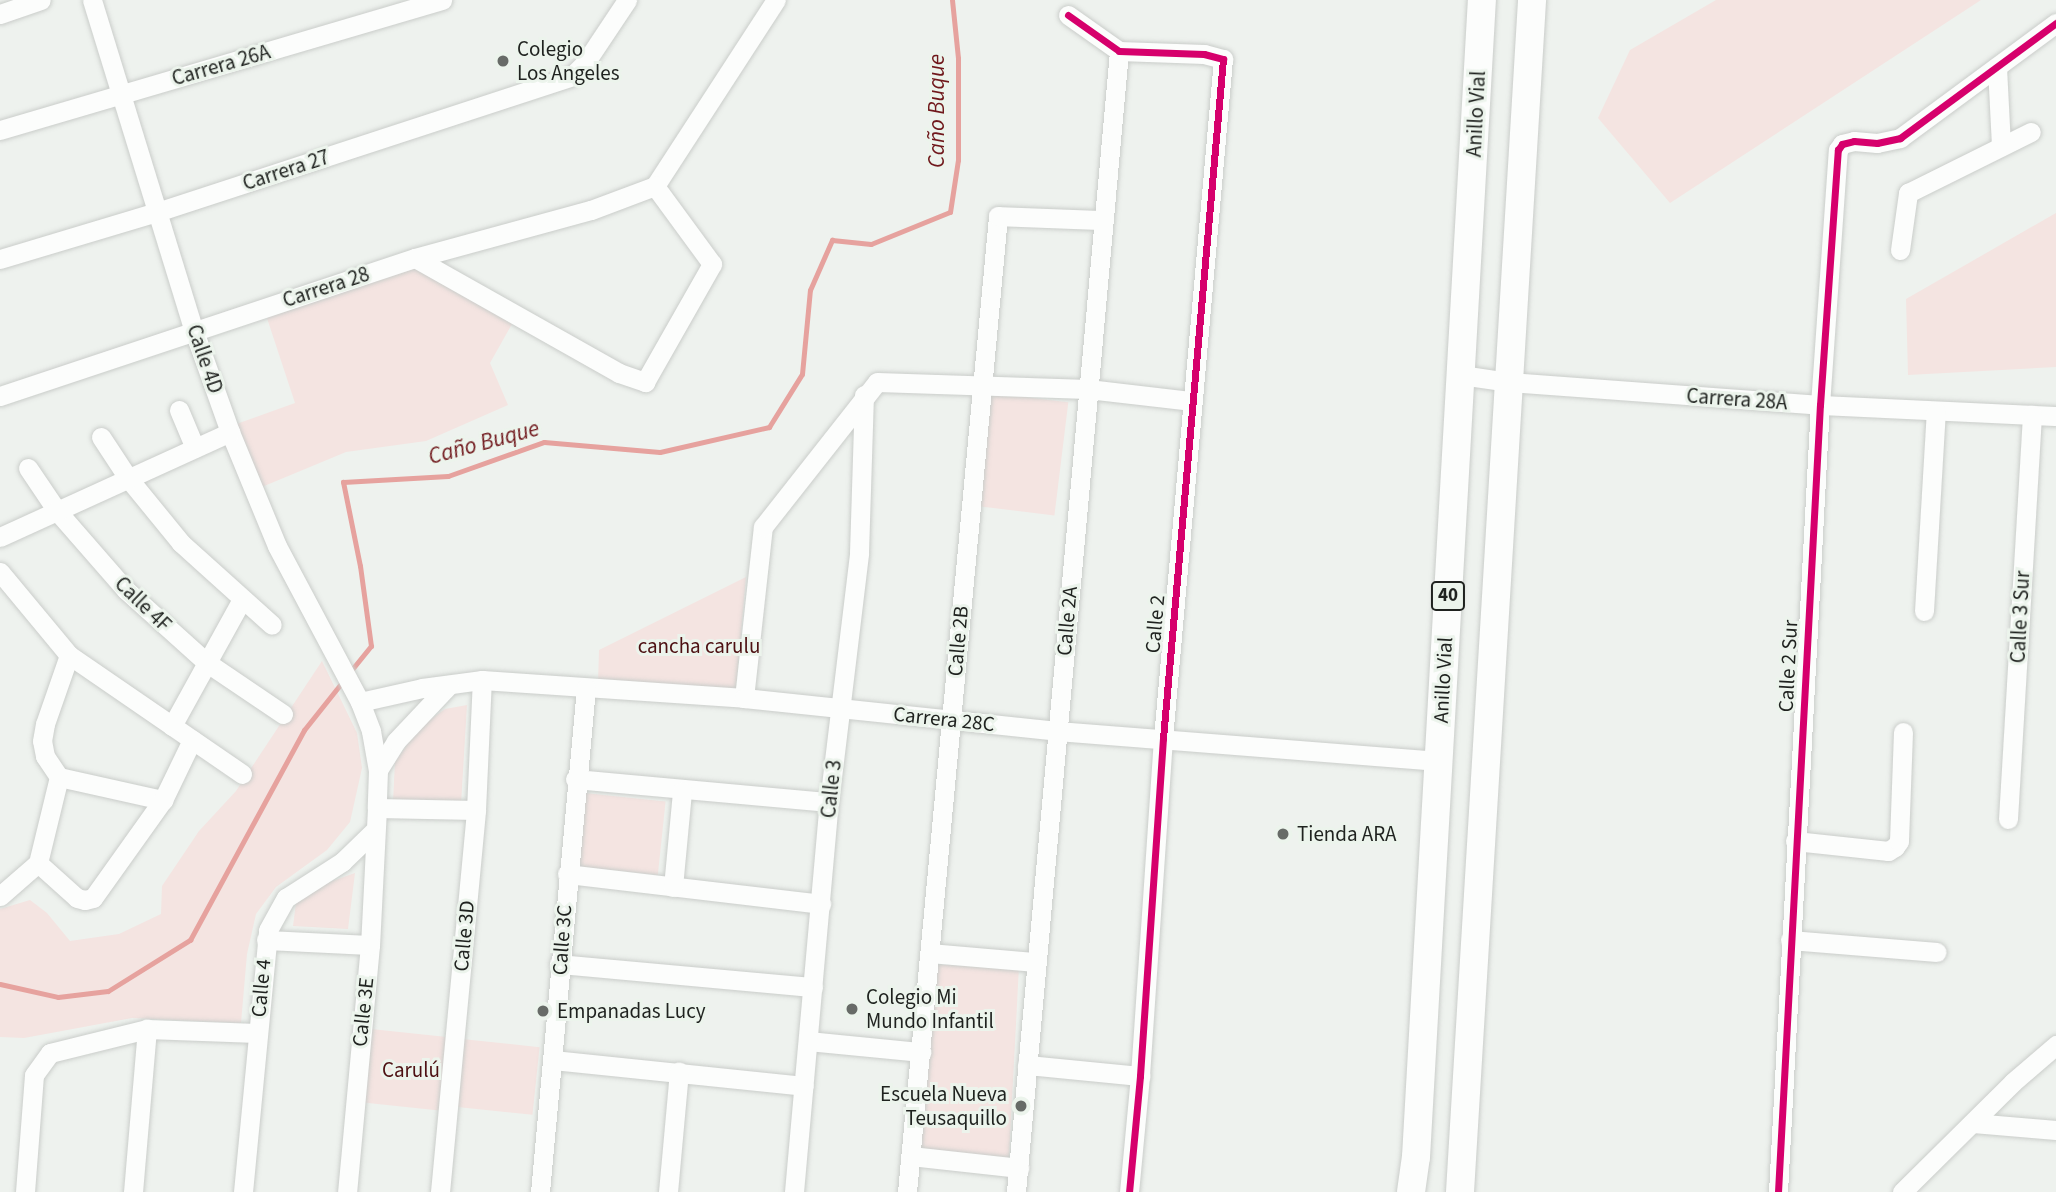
<!DOCTYPE html>
<html>
<head>
<meta charset="utf-8">
<style>
	body { margin:0 }
	#map { position:relative; width:2056px; height:1192px; overflow:hidden; background:#eef2ee; font-family:"Source Sans 3",sans-serif }
	div>[style] { position:absolute }
	[style*='--x'] { left:calc(var(--x)*1px); top:calc(var(--y)*1px); width:calc(var(--w)*1px); rotate:calc(var(--a)*1deg) }
	.green>* { inset:0; background:#f4e4e1; transform-origin:0 0 }
	.stream>* { height:5px; margin:-2.5px; padding:0 2.5px; transform-origin:2.5px; border-radius:2.5px; background:#e6a29e }
	.roads { filter:drop-shadow(0 0 2px #cacdca) drop-shadow(0 0 2px #cacdca) }
	.minor>* { height:19px; margin:-9.5px; padding:0 9.5px; transform-origin:9.5px; border-radius:9.5px; background:#fcfdfc }
	.highway>* { height:28px; margin:-14px; padding:0 14px; transform-origin:14px; border-radius:14px; background:#fcfdfc }
	.cycleway>* { height:7px; margin:-3.5px; padding:0 3.5px; transform-origin:3.5px; border-radius:3.5px; background:#d6006c }
	.dots>* { width:19px; height:19px; translate:-50% -50%; box-sizing:border-box; border:4px solid #ecf4ec; border-radius:50% }
	span { translate:-50% -50%; white-space:nowrap; text-align:center; line-height:1.15; -webkit-text-stroke:6px #ecf4ec; paint-order:stroke }
	.shield-label span { padding:2px 5px; background:#ecf4ec; border:2px solid; border-radius:5px; -webkit-text-stroke-width:0 }
	.shield-label { font-size:19px; color:#1f221f; font-weight:700 }
	.poi-label { font-size:21px; color:#1f221f }
	.left { translate:0 -50%; text-align:left }
	.right { translate:-100% -50%; text-align:right }
	.street-label { font-size:21px; color:#1f221f }
	.park-label { font-size:21px; color:#4d1012 }
	.water-label { font-size:23px; color:#70181c; font-style:italic }
</style>
</head>
<body>
<div id="map">
	<div class="green">
		<div style="clip-path:polygon(1716px 0,1981px 0,1670px 203px,1598px 118px,1630px 50px)"></div>
		<div style="clip-path:polygon(2056px 213px,2056px 367px,1908px 375px,1906px 299px)"></div>
		<div style="clip-path:polygon(407px 257px,512px 324px,490px 363px,508px 405px,426px 441px,346px 452px,252px 491px,231px 426px,295px 403px,262px 303px)"></div>
		<div style="left:976px;top:391px;width:93px;height:114px;rotate:7deg"></div>
		<div style="clip-path:polygon(746px 577px,736px 690px,598px 682px,599px 650px)"></div>
		<div style="clip-path:polygon(322px 661px,357px 733px,362px 768px,350px 822px,327px 850px,276px 887px,256px 914px,247px 954px,241px 1023px,132px 1018px,24px 1038px,0 1037px,0 909px,30px 900px,47px 913px,70px 941px,119px 934px,161px 914px,162px 886px,199px 831px,236px 791px)"></div>
		<div style="clip-path:polygon(467px 705px,461px 804px,393px 802px,395px 762px,420px 727px,445px 709px)"></div>
		<div style="left:585px;top:793px;width:81px;height:74px;rotate:6deg"></div>
		<div style="clip-path:polygon(355px 873px,348px 929px,293px 926px,296px 903px,324px 884px)"></div>
		<div style="left:926px;top:964px;width:93px;height:192px;rotate:3deg"></div>
		<div style="left:371px;top:1029px;width:81px;height:74px;rotate:6deg"></div>
		<div style="left:462px;top:1039px;width:78px;height:68px;rotate:6deg"></div>
	</div>
	<div class="stream">
		<div style="--x:349;--y:673;--w:35;--a:-51"></div>
		<div style="--x:371;--y:646;--w:81;--a:-97.8"></div>
		<div style="--x:360;--y:566;--w:86;--a:-101.4"></div>
		<div style="--x:343;--y:482;--w:105;--a:-3.3"></div>
		<div style="--x:448;--y:476;--w:102;--a:-19.5"></div>
		<div style="--x:544;--y:442;--w:116;--a:4.9"></div>
		<div style="--x:660;--y:452;--w:112;--a:-12.9"></div>
		<div style="--x:769;--y:427;--w:62;--a:-58.1"></div>
		<div style="--x:802;--y:374;--w:84;--a:-84.6"></div>
		<div style="--x:810;--y:290;--w:55;--a:-66.3"></div>
		<div style="--x:832;--y:240;--w:39;--a:6"></div>
		<div style="--x:871;--y:244;--w:85;--a:-22.1"></div>
		<div style="--x:950;--y:212;--w:53;--a:-81.3"></div>
		<div style="--x:958;--y:160;--w:102;--a:-90"></div>
		<div style="--x:958;--y:58;--w:58;--a:-95.9"></div>
		<div style="--x:0;--y:984;--w:59;--a:12.6"></div>
		<div style="--x:58;--y:997;--w:50;--a:-6.8"></div>
		<div style="--x:108;--y:991;--w:97;--a:-31.9"></div>
		<div style="--x:190;--y:940;--w:239;--a:-61.5"></div>
		<div style="--x:304;--y:730;--w:63;--a:-51.5"></div>
	</div>
	<div class="roads">
		<div class="minor">
			<div style="--x:92;--y:0;--w:346;--a:72.9"></div>
			<div style="--x:194;--y:331;--w:107;--a:70.4"></div>
			<div style="--x:230;--y:432;--w:123;--a:67.6"></div>
			<div style="--x:277;--y:546;--w:177;--a:62"></div>
			<div style="--x:360;--y:702;--w:31;--a:69"></div>
			<div style="--x:371;--y:731;--w:40;--a:80"></div>
			<div style="--x:378;--y:770;--w:38;--a:92"></div>
			<div style="--x:377;--y:808;--w:137;--a:92.9"></div>
			<div style="--x:370;--y:945;--w:248;--a:95.3"></div>
			<div style="--x:0;--y:14;--w:43;--a:-18.9"></div>
			<div style="--x:1068;--y:15;--w:62;--a:35.2"></div>
			<div style="--x:1119;--y:51;--w:85;--a:2"></div>
			<div style="--x:1204;--y:54;--w:20;--a:15"></div>
			<div style="--x:1223;--y:59;--w:682;--a:95.05"></div>
			<div style="--x:1163;--y:738;--w:339;--a:93.9"></div>
			<div style="--x:1140;--y:1076;--w:117;--a:95.4"></div>
			<div style="--x:1997;--y:67;--w:79;--a:87.1"></div>
			<div style="--x:0;--y:130;--w:461;--a:-16.4"></div>
			<div style="--x:655;--y:186;--w:222;--a:-57"></div>
			<div style="--x:1900;--y:250;--w:58;--a:-82"></div>
			<div style="--x:1908;--y:193;--w:137;--a:-26.4"></div>
			<div style="--x:415;--y:258;--w:234;--a:29.4"></div>
			<div style="--x:619;--y:373;--w:28;--a:19"></div>
			<div style="--x:645;--y:382;--w:136;--a:-60.4"></div>
			<div style="--x:712;--y:264;--w:97;--a:-126.2"></div>
			<div style="--x:0;--y:259;--w:164;--a:-16.7"></div>
			<div style="--x:157;--y:212;--w:437;--a:-18.1"></div>
			<div style="--x:572;--y:76;--w:18;--a:-45"></div>
			<div style="--x:585;--y:63;--w:76;--a:-56.3"></div>
			<div style="--x:1461;--y:375;--w:49;--a:8.3"></div>
			<div style="--x:1509;--y:382;--w:312;--a:4.2"></div>
			<div style="--x:1820;--y:405;--w:236;--a:2.7"></div>
			<div style="--x:0;--y:396;--w:437;--a:-18.4"></div>
			<div style="--x:415;--y:258;--w:182;--a:-15.3"></div>
			<div style="--x:591;--y:210;--w:68;--a:-20.6"></div>
			<div style="--x:179;--y:410;--w:41;--a:67.2"></div>
			<div style="--x:101;--y:437;--w:49;--a:56.6"></div>
			<div style="--x:128;--y:478;--w:84;--a:50.8"></div>
			<div style="--x:181;--y:543;--w:122;--a:42"></div>
			<div style="--x:28;--y:468;--w:52;--a:56"></div>
			<div style="--x:57;--y:511;--w:105;--a:48.9"></div>
			<div style="--x:126;--y:590;--w:108;--a:42"></div>
			<div style="--x:206;--y:662;--w:93;--a:34"></div>
			<div style="--x:0;--y:537;--w:253;--a:-24.5"></div>
			<div style="--x:0;--y:572;--w:108;--a:50.3"></div>
			<div style="--x:69;--y:655;--w:210;--a:34.5"></div>
			<div style="--x:1924;--y:611;--w:200;--a:-86.6"></div>
			<div style="--x:744;--y:698;--w:172;--a:-83.7"></div>
			<div style="--x:763;--y:527;--w:184;--a:-51.8"></div>
			<div style="--x:877;--y:382;--w:211;--a:1.9"></div>
			<div style="--x:1088;--y:389;--w:105;--a:6.6"></div>
			<div style="--x:360;--y:702;--w:64;--a:-12.7"></div>
			<div style="--x:422;--y:688;--w:61;--a:-7.6"></div>
			<div style="--x:482;--y:680;--w:263;--a:3.9"></div>
			<div style="--x:744;--y:698;--w:315;--a:6"></div>
			<div style="--x:1057;--y:731;--w:383;--a:4.5"></div>
			<div style="--x:172;--y:726;--w:143;--a:-61.1"></div>
			<div style="--x:378;--y:770;--w:34;--a:-58"></div>
			<div style="--x:396;--y:741;--w:77;--a:-46.6"></div>
			<div style="--x:59;--y:777;--w:25;--a:-124"></div>
			<div style="--x:45;--y:756;--w:15;--a:-101"></div>
			<div style="--x:42;--y:741;--w:17;--a:-80"></div>
			<div style="--x:45;--y:724;--w:73;--a:-70.8"></div>
			<div style="--x:59;--y:777;--w:107;--a:12.5"></div>
			<div style="--x:575;--y:779;--w:255;--a:5.2"></div>
			<div style="--x:377;--y:808;--w:99;--a:1.2"></div>
			<div style="--x:2008;--y:819;--w:405;--a:-86.6"></div>
			<div style="--x:1795;--y:841;--w:94;--a:6.1"></div>
			<div style="--x:1888;--y:851;--w:8;--a:-30"></div>
			<div style="--x:1895;--y:847;--w:7;--a:-56"></div>
			<div style="--x:1899;--y:841;--w:109;--a:-87.9"></div>
			<div style="--x:38;--y:863;--w:52;--a:41.9"></div>
			<div style="--x:77;--y:898;--w:8;--a:14"></div>
			<div style="--x:85;--y:900;--w:8;--a:-14"></div>
			<div style="--x:93;--y:898;--w:120;--a:-54.5"></div>
			<div style="--x:163;--y:800;--w:67;--a:-64.2"></div>
			<div style="--x:567;--y:874;--w:256;--a:6.7"></div>
			<div style="--x:673;--y:887;--w:96;--a:-84.6"></div>
			<div style="--x:0;--y:896;--w:50;--a:-41"></div>
			<div style="--x:38;--y:863;--w:89;--a:-76.3"></div>
			<div style="--x:266;--y:940;--w:104;--a:2.8"></div>
			<div style="--x:1790;--y:940;--w:147;--a:4.7"></div>
			<div style="--x:930;--y:953;--w:106;--a:4.9"></div>
			<div style="--x:559;--y:964;--w:255;--a:5.2"></div>
			<div style="--x:808;--y:1041;--w:114;--a:5.6"></div>
			<div style="--x:553;--y:1060;--w:252;--a:5.9"></div>
			<div style="--x:1027;--y:1065;--w:114;--a:5.6"></div>
			<div style="--x:1973;--y:1123;--w:83;--a:4.8"></div>
			<div style="--x:911;--y:1156;--w:109;--a:6.3"></div>
			<div style="--x:25;--y:1192;--w:117;--a:-85.6"></div>
			<div style="--x:34;--y:1075;--w:27;--a:-54"></div>
			<div style="--x:50;--y:1053;--w:100;--a:-13.9"></div>
			<div style="--x:147;--y:1029;--w:110;--a:2.1"></div>
			<div style="--x:133;--y:1192;--w:164;--a:-85.1"></div>
			<div style="--x:243;--y:1192;--w:263;--a:-84.5"></div>
			<div style="--x:268;--y:930;--w:37;--a:-61"></div>
			<div style="--x:286;--y:898;--w:67;--a:-32.7"></div>
			<div style="--x:342;--y:862;--w:43;--a:-44.1"></div>
			<div style="--x:440;--y:1192;--w:384;--a:-84.6"></div>
			<div style="--x:476;--y:810;--w:130;--a:-87.4"></div>
			<div style="--x:540;--y:1192;--w:506;--a:-84.79"></div>
			<div style="--x:668;--y:1192;--w:121;--a:-84.8"></div>
			<div style="--x:794;--y:1192;--w:392;--a:-84.9"></div>
			<div style="--x:829;--y:802;--w:251;--a:-83.1"></div>
			<div style="--x:859;--y:553;--w:158;--a:-88.2"></div>
			<div style="--x:907;--y:1192;--w:980;--a:-84.67"></div>
			<div style="--x:998;--y:216;--w:105;--a:2.2"></div>
			<div style="--x:1016;--y:1192;--w:1146;--a:-84.84"></div>
			<div style="--x:1778;--y:1192;--w:788;--a:-86.95"></div>
			<div style="--x:1820;--y:405;--w:256;--a:-86"></div>
			<div style="--x:1838;--y:150;--w:7;--a:-56"></div>
			<div style="--x:1842;--y:144;--w:12;--a:-14"></div>
			<div style="--x:1854;--y:141;--w:23;--a:5"></div>
			<div style="--x:1877;--y:143;--w:24;--a:-12"></div>
			<div style="--x:1900;--y:138;--w:194;--a:-36.4"></div>
			<div style="--x:1902;--y:1192;--w:156;--a:-44.7"></div>
			<div style="--x:2013;--y:1082;--w:57;--a:-40.7"></div>
		</div>
		<div class="highway">
			<div style="--x:1411;--y:1192;--w:35;--a:-82"></div>
			<div style="--x:1416;--y:1157;--w:1159;--a:-86.74"></div>
			<div style="--x:1460;--y:1192;--w:1194;--a:-86.54"></div>
		</div>
	</div>
	<div class="cycleway">
		<div style="--x:1068;--y:15;--w:62;--a:35.2"></div>
		<div style="--x:1119;--y:51;--w:85;--a:2"></div>
		<div style="--x:1204;--y:54;--w:20;--a:15"></div>
		<div style="--x:1223;--y:59;--w:682;--a:95.05"></div>
		<div style="--x:1163;--y:738;--w:339;--a:93.9"></div>
		<div style="--x:1140;--y:1076;--w:117;--a:95.4"></div>
		<div style="--x:1778;--y:1192;--w:788;--a:-86.95"></div>
		<div style="--x:1820;--y:405;--w:256;--a:-86"></div>
		<div style="--x:1838;--y:150;--w:7;--a:-56"></div>
		<div style="--x:1842;--y:144;--w:12;--a:-14"></div>
		<div style="--x:1854;--y:141;--w:23;--a:5"></div>
		<div style="--x:1877;--y:143;--w:24;--a:-12"></div>
		<div style="--x:1900;--y:138;--w:194;--a:-36.4"></div>
	</div>
	<div class="dots">
		<div style="left:503px;top:61px;background:#676b67"></div>
		<div style="left:1283px;top:834px;background:#676b67"></div>
		<div style="left:852px;top:1009px;background:#676b67"></div>
		<div style="left:543px;top:1011px;background:#676b67"></div>
		<div style="left:1021px;top:1106px;background:#676b67"></div>
	</div>
	<div class="shield-label">
		<span style="left:1448px;top:596px">40</span>
	</div>
	<div class="poi-label">
		<span class="left" style="left:517px;top:61px">Colegio<br>Los Angeles</span>
		<span class="left" style="left:1297px;top:834px">Tienda ARA</span>
		<span class="left" style="left:866px;top:1009px">Colegio Mi<br>Mundo Infantil</span>
		<span class="left" style="left:557px;top:1011px">Empanadas Lucy</span>
		<span class="right" style="left:1007px;top:1106px">Escuela Nueva<br>Teusaquillo</span>
	</div>
	<div class="street-label">
		<span style="left:221px;top:65px;rotate:-16deg">Carrera 26A</span>
		<span style="left:1476px;top:114px;rotate:-87deg">Anillo Vial</span>
		<span style="left:286px;top:170px;rotate:-18deg">Carrera 27</span>
		<span style="left:326px;top:287px;rotate:-18deg">Carrera 28</span>
		<span style="left:205px;top:359px;rotate:71deg">Calle 4D</span>
		<span style="left:1737px;top:399px;rotate:4deg">Carrera 28A</span>
		<span style="left:143px;top:604px;rotate:44deg">Calle 4F</span>
		<span style="left:2020px;top:617px;rotate:-87deg">Calle 3 Sur</span>
		<span style="left:1067px;top:621px;rotate:-85deg">Calle 2A</span>
		<span style="left:1155px;top:624px;rotate:-85deg">Calle 2</span>
		<span style="left:958px;top:641px;rotate:-85deg">Calle 2B</span>
		<span style="left:1788px;top:666px;rotate:-87deg">Calle 2 Sur</span>
		<span style="left:1443px;top:680px;rotate:-87deg">Anillo Vial</span>
		<span style="left:944px;top:719px;rotate:6deg">Carrera 28C</span>
		<span style="left:831px;top:789px;rotate:-84deg">Calle 3</span>
		<span style="left:464px;top:936px;rotate:-85deg">Calle 3D</span>
		<span style="left:562px;top:940px;rotate:-86deg">Calle 3C</span>
		<span style="left:261px;top:988px;rotate:-85deg">Calle 4</span>
		<span style="left:363px;top:1012px;rotate:-84deg">Calle 3E</span>
	</div>
	<div class="park-label">
		<span style="left:699px;top:646px">cancha carulu</span>
		<span style="left:411px;top:1070px">Carulú</span>
	</div>
	<div class="water-label">
		<span style="left:937px;top:111px;rotate:-90deg">Caño Buque</span>
		<span style="left:484px;top:443px;rotate:-15deg">Caño Buque</span>
	</div>
</div>
</body>
</html>
